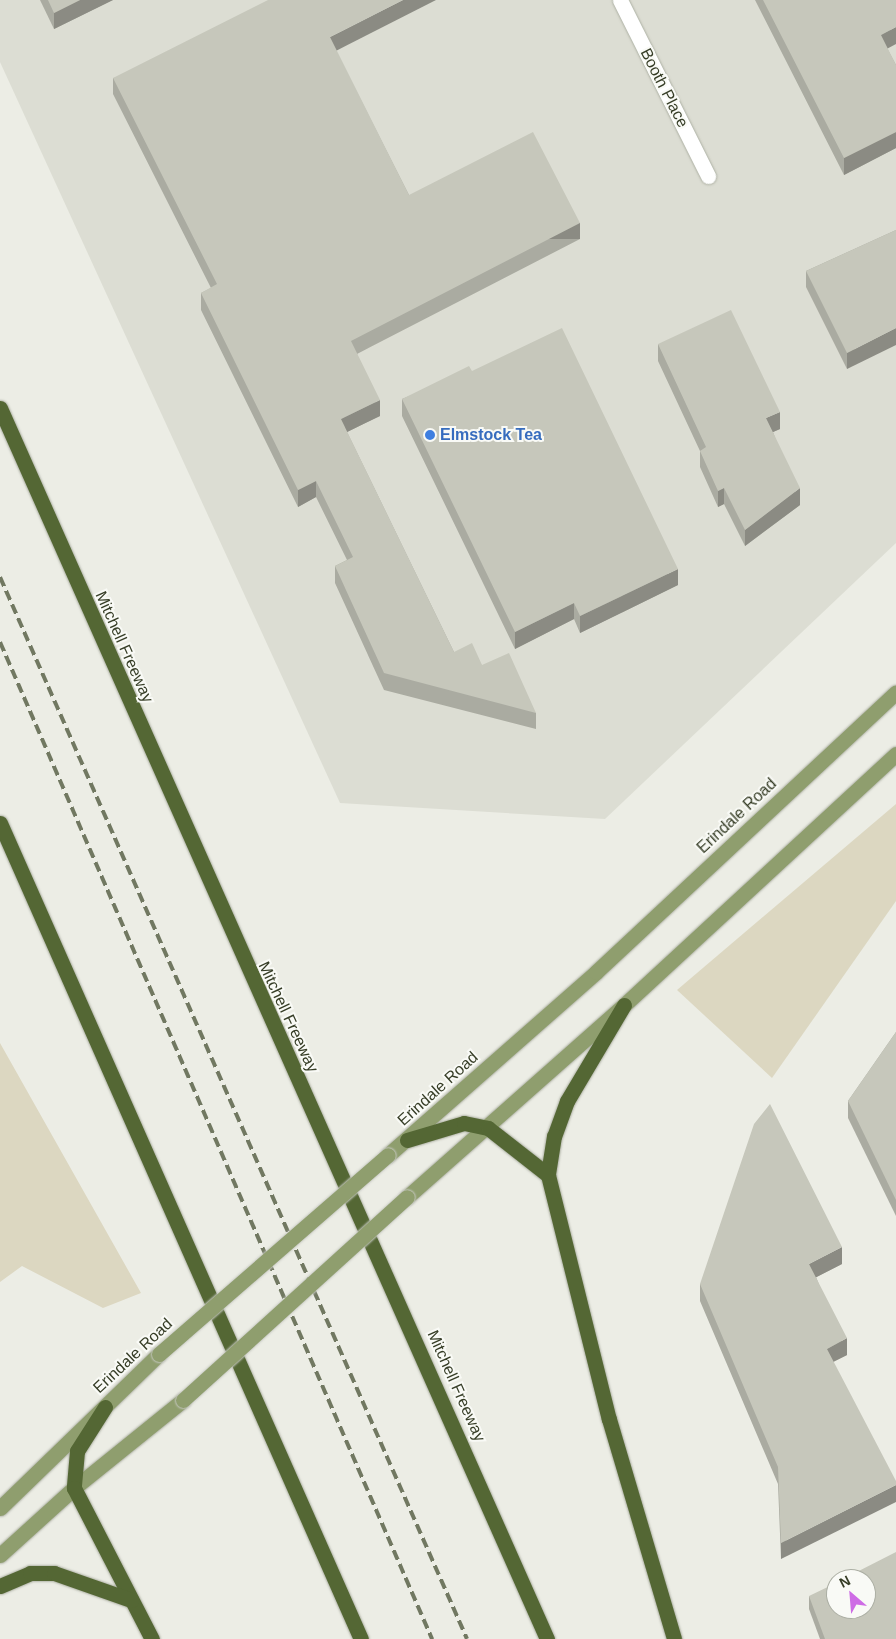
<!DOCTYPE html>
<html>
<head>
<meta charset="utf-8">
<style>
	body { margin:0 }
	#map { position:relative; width:896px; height:1639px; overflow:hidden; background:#ecede5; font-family:Arial,sans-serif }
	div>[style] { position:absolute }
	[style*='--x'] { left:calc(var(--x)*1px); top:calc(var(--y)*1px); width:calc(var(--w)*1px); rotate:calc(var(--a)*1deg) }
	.built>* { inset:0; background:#dcddd3 }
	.green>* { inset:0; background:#dcd7c1 }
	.roads { filter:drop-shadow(0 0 1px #aeb1a4) drop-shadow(0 0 1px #aeb1a4) }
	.minor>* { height:15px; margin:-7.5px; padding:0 7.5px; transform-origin:7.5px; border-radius:7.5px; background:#fff }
	.major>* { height:15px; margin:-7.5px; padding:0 7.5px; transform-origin:7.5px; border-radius:7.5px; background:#8f9e6e }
	.highway>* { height:15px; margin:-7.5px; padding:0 7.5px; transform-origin:7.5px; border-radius:7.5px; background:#546734 }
	.rail>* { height:4px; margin-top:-2px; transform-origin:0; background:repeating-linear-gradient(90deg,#717861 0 10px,transparent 0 15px) }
	.bridges { filter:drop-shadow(0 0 1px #c7c9c2) drop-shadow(0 0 1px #c7c9c2) }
	.major-bridge>* { height:15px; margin:-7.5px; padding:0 7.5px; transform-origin:7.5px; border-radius:7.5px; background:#8f9e6e }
	.wall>* { inset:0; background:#aaaba1 }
	.shaded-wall>* { inset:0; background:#8b8b83; transform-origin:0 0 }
	.building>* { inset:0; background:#c6c7bb }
	.dots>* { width:14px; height:14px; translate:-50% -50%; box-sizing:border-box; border:2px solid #f9faf6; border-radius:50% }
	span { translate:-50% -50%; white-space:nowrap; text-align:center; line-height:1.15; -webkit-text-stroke:4px #f9faf6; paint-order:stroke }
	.street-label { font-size:16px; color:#363d26 }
	.shop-label { font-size:16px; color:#366cbe; font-weight:700 }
	.left { translate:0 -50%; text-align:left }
	.north { position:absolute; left:826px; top:1569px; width:50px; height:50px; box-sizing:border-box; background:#f9faf6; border:1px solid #abaea3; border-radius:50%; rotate:333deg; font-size:14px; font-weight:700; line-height:20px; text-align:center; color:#363d26 }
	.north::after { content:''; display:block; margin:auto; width:18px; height:22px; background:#ce6ce5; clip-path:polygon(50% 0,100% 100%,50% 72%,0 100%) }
</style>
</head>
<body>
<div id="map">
	<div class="built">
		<div style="clip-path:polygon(0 0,896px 0,896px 543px,605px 819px,340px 803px,0 62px)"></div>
	</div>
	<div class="green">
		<div style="clip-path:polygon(896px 804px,896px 901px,772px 1078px,677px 990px)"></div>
		<div style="clip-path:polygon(0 1043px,141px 1293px,103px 1308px,22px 1266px,0 1282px)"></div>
	</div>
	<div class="roads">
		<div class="minor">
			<div style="--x:620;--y:0;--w:197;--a:63.4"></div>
		</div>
		<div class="major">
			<div style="--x:388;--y:1155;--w:277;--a:-41.3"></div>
			<div style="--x:596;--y:972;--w:410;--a:-43"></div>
			<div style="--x:407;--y:1197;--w:290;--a:-41.5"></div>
			<div style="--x:624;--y:1005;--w:370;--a:-42.7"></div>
			<div style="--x:0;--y:1508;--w:221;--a:-44.1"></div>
			<div style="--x:0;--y:1555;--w:100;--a:-42.2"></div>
			<div style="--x:74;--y:1488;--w:140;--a:-38.9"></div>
		</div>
		<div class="highway">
			<div style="--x:0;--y:408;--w:1347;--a:66.04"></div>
			<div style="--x:0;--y:823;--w:892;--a:66.14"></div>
			<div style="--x:624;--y:1005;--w:112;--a:120.7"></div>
			<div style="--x:567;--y:1101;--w:37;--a:110"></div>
			<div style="--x:554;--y:1136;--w:39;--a:99"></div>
			<div style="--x:548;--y:1175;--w:252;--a:76"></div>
			<div style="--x:609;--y:1419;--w:229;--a:73.5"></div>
			<div style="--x:407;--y:1140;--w:59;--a:-16.6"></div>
			<div style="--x:464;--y:1123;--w:25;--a:12"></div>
			<div style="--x:488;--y:1128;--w:76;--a:38.1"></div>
			<div style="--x:105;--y:1407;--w:52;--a:122.5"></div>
			<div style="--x:77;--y:1451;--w:37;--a:95"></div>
			<div style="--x:74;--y:1488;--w:170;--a:62.7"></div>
			<div style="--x:0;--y:1586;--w:33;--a:-23"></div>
			<div style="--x:30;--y:1573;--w:24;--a:0"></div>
			<div style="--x:54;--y:1573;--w:82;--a:19.3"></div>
		</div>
	</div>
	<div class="rail">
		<div style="--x:0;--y:577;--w:1160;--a:66.26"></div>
		<div style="--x:0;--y:642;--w:1087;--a:66.57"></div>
	</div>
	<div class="bridges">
		<div class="major-bridge">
			<div style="--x:159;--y:1354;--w:303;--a:-41"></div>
			<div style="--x:183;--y:1400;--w:302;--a:-42.2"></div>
		</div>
	</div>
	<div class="wall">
		<div style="clip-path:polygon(40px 0,113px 0,54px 29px)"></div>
		<div style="clip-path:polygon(755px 0,896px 0,887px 48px,896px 65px,896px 148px,844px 175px)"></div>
		<div style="clip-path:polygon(336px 51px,409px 195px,580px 239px,357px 354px,380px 416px,347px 432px,454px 652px,482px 665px,536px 713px,536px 729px,384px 690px,335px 583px,335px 566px,347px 560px,316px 497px,298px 507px,201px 310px,201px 293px,211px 288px,113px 94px,113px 78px)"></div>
		<div style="clip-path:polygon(896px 230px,847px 369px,806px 287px,806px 271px)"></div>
		<div style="clip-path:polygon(658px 344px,780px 429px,773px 432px,800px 505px,745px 546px,724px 504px,718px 507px,700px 467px,700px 451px,658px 361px)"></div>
		<div style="clip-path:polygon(472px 371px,678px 585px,580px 633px,574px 619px,515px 649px,402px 416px,402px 399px)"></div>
		<div style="clip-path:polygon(896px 1032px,896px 1216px,848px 1118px,848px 1101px)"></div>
		<div style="clip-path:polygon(842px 1264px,816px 1277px,847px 1355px,833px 1362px,781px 1559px,778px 1484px,700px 1301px,700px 1284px)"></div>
		<div style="clip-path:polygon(809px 1596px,896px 1639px,820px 1639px,809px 1609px)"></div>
	</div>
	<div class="shaded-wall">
		<div style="clip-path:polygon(80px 0,113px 0,54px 29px,54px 13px)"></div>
		<div style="clip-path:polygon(403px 0,436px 0,330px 54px,330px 37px)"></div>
		<div style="clip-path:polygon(896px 27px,896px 44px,881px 52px,881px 35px)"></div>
		<div style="clip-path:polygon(896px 132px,896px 148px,844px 175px,844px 158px)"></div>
		<div style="left:580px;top:223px;width:16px;height:258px;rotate:90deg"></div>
		<div style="clip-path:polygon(896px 328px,896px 345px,847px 369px,847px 353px)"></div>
		<div style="clip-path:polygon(380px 400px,380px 416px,341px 435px,341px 419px)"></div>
		<div style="clip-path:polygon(780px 412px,780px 429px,766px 435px,766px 418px)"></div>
		<div style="clip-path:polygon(316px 481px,316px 497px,298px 507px,298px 490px)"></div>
		<div style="clip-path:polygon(724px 488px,724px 504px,718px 507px,718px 491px)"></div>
		<div style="clip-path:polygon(800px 488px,800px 505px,745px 546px,745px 530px)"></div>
		<div style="clip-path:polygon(678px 569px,678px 585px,580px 633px,580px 616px)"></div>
		<div style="clip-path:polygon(574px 603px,574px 619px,515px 649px,515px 632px)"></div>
		<div style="clip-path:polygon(842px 1247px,842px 1264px,809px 1281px,809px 1264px)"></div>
		<div style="clip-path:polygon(847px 1338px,847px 1355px,827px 1365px,827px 1349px)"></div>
		<div style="clip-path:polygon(896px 1485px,896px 1502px,781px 1559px,781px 1543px)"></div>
	</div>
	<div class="building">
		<div style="clip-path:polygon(48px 0,80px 0,54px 13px)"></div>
		<div style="clip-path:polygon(268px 0,403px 0,330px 37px,409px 195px,533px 132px,580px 223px,351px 341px,380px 400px,341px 419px,454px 652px,472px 643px,482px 665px,509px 653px,536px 713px,384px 673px,335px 566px,353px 557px,316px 481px,298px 490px,201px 293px,217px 284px,113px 78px)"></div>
		<div style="clip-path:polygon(763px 0,896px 0,896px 27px,881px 35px,896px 65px,896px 132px,844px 158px)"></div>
		<div style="clip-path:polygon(896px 230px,896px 328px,847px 353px,806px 271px)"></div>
		<div style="clip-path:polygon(731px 310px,780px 412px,766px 418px,800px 488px,745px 530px,724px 488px,718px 491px,700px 451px,706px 447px,658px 344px)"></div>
		<div style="clip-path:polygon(562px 328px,678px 569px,580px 616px,574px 603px,515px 632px,402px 399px,469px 366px,472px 371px)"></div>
		<div style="clip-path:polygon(896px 1032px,896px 1200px,848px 1101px)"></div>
		<div style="clip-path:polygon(770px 1104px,842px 1247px,809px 1264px,847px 1338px,827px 1349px,896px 1481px,896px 1485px,781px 1543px,778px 1467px,700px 1284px,754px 1124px)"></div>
		<div style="clip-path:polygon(896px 1552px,896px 1639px,825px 1639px,809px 1596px,836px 1583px,836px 1609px,866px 1609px,866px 1579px,843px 1579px)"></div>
	</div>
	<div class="dots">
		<div style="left:430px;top:435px;background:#3f7fe0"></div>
	</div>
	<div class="street-label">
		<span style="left:664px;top:88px;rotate:63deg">Booth Place</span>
		<span style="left:124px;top:647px;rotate:66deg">Mitchell Freeway</span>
		<span style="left:737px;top:816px;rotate:-43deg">Erindale Road</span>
		<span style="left:288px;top:1017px;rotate:65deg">Mitchell Freeway</span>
		<span style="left:438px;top:1089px;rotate:-42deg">Erindale Road</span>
		<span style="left:133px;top:1356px;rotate:-43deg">Erindale Road</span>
		<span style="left:456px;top:1386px;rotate:66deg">Mitchell Freeway</span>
	</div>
	<div class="shop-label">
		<span class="left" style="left:440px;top:435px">Elmstock Tea</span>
	</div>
	<div class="north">N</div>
</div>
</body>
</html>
